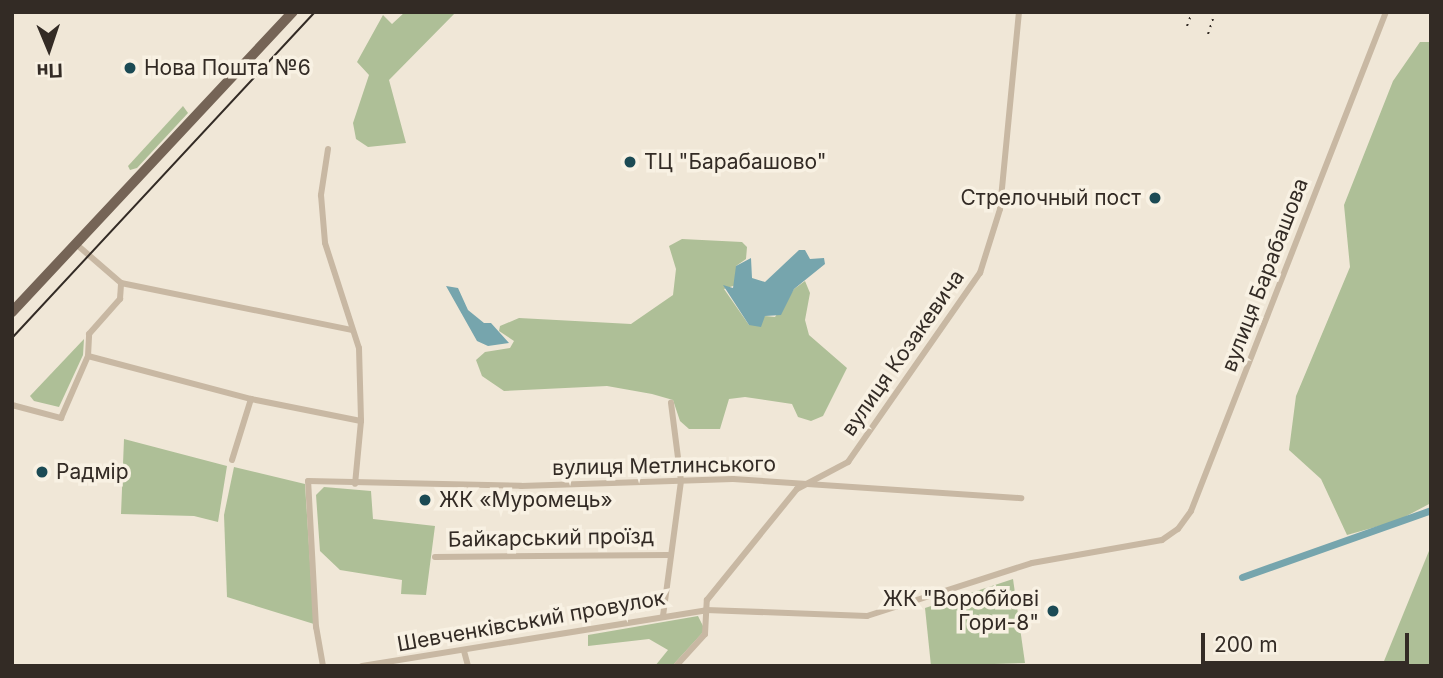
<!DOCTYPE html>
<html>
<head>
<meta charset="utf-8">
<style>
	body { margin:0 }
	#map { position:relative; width:1443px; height:678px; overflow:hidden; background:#f0e7d7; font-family:Inter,sans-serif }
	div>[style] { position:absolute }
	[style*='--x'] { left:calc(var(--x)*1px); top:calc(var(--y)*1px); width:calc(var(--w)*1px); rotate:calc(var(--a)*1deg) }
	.green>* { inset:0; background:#aebf97 }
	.water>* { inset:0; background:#76a5ad }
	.canal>* { height:7px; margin:-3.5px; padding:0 3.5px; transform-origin:3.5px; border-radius:3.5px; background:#76a5ad }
	.street>* { height:6px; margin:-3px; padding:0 3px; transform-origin:3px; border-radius:3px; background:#c8b8a3 }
	.primary>* { height:10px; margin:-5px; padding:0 5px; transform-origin:5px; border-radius:5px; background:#756456 }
	.tram>* { height:2px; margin:-1px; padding:0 1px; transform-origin:1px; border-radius:1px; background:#332b25 }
	.rail>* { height:2px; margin-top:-1px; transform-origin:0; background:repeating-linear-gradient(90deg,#332b25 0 2px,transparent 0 7px) }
	.dots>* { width:19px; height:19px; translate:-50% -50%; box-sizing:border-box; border:4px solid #f8f1e3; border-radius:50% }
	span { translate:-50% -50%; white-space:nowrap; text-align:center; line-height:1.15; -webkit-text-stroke:7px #f8f1e3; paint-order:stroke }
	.poi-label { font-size:21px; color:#332b25 }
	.left { translate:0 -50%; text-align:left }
	.right { translate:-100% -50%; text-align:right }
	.street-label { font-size:21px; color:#332b25 }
	.frame { position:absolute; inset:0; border:14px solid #332b25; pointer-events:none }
	.north { position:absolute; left:14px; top:14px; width:70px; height:70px; -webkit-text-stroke:5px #f8f1e3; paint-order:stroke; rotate:178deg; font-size:19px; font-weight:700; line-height:28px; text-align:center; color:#332b25 }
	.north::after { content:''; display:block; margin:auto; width:24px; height:32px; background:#332b25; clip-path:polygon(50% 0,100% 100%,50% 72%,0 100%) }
	.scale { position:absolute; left:1201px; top:633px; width:208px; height:32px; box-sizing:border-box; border:4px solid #332b25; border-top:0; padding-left:9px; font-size:21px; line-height:24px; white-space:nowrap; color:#332b25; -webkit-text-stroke:5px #f8f1e3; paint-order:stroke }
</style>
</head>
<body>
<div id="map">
	<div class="green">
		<div style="clip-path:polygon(405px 12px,456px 12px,389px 80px,406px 143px,368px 147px,356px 139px,353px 123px,369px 75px,357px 62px,383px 15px,392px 24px)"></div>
		<div style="clip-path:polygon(1420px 42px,1431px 42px,1431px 503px,1397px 521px,1347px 535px,1321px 479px,1289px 450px,1296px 396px,1350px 267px,1344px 205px,1393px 81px)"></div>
		<div style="clip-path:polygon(183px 106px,188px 113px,137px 168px,130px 170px,128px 166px)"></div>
		<div style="clip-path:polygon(682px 239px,742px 242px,747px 247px,746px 259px,736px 266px,736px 285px,724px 289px,749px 325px,765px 316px,775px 317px,794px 289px,805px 281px,810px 293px,805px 320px,809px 335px,847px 368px,823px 416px,811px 421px,798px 417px,792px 404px,745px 397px,729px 399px,720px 429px,689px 429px,680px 421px,673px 400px,652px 394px,607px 386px,504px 391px,482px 376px,476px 360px,485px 352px,510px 348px,514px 341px,499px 331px,500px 326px,519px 318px,631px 324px,673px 295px,676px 269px,669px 246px)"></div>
		<div style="clip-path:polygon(84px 339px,83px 355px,59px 407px,34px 401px,30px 396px)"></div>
		<div style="clip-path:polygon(124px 439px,227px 466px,218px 522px,194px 516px,121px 514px)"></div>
		<div style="clip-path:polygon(234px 467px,305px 484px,314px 624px,227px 597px,224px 515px)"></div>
		<div style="clip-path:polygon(324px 487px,371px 491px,373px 519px,435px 526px,426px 595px,401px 594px,402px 580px,340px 570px,320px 551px,316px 495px)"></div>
		<div style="clip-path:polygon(1431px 546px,1431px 666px,1382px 666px)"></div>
		<div style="clip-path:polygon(1013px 579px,1025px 663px,931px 666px,925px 608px)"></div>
		<div style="clip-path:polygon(698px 616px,705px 630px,672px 666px,655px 666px,668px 650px,649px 639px,588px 646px,588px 635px)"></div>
	</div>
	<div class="water">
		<div style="clip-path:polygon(799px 250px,805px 250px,810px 259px,824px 258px,825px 264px,794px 289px,781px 315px,765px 316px,761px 327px,749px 325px,723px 285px,733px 288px,736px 266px,751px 258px,752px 278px,765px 282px)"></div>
		<div style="clip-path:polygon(446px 286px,458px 288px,468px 310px,484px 323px,491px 323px,509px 343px,488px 346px,477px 341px)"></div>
	</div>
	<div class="canal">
		<div style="--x:1242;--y:577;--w:201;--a:-19.5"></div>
	</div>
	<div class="street">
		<div style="--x:328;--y:149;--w:47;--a:98.7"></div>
		<div style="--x:321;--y:195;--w:48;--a:85.2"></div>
		<div style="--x:325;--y:243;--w:110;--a:72.1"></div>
		<div style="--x:359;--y:348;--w:73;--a:88.4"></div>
		<div style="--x:361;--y:421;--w:63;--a:95.4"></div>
		<div style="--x:76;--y:244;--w:60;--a:40.9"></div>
		<div style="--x:121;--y:283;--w:235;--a:11.5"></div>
		<div style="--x:88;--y:356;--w:169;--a:14.8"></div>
		<div style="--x:251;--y:399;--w:112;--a:11.3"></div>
		<div style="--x:12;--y:405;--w:51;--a:14.9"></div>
		<div style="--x:61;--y:418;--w:68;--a:-66.5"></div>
		<div style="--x:88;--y:356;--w:22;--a:-87"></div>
		<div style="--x:89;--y:334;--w:47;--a:-48.5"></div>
		<div style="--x:120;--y:299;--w:16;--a:-86"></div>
		<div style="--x:232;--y:460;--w:64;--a:-72.7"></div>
		<div style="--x:435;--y:557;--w:233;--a:-0.5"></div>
		<div style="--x:663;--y:616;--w:136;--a:-82.4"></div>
		<div style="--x:681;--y:481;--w:79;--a:-97.3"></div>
		<div style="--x:464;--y:651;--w:16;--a:75"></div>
		<div style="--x:323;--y:666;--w:40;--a:-100"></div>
		<div style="--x:316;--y:627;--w:146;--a:-93.1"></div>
		<div style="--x:308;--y:481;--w:213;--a:1.3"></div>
		<div style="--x:521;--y:486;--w:212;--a:-1.9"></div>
		<div style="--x:733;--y:479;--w:289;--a:3.8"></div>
		<div style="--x:362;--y:666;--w:349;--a:-9.2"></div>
		<div style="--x:706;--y:610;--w:161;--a:2.1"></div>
		<div style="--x:867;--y:616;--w:173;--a:-17.8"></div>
		<div style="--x:1032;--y:563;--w:132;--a:-10"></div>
		<div style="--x:1162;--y:540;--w:19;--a:-35"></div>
		<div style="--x:1178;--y:529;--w:22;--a:-54"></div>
		<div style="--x:1191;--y:511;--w:536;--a:-68.66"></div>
		<div style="--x:676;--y:666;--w:43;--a:-47.8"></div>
		<div style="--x:705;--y:634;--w:34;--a:-87"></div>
		<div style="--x:707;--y:600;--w:143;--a:-51"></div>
		<div style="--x:797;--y:489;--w:58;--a:-27.9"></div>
		<div style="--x:848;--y:462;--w:231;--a:-55.1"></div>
		<div style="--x:980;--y:273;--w:67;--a:-72.6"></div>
		<div style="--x:1000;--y:209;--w:198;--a:-84.5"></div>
	</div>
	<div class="primary">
		<div style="--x:12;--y:312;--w:411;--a:-46.9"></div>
	</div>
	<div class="tram">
		<div style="--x:12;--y:338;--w:445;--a:-47.1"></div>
	</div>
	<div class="rail">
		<div style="--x:1187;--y:26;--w:15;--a:-70"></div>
		<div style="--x:1208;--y:34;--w:23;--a:-72"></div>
	</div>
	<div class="dots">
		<div style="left:130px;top:68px;background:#1b4a54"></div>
		<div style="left:630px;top:162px;background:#1b4a54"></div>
		<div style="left:1155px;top:198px;background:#1b4a54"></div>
		<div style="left:42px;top:472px;background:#1b4a54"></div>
		<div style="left:425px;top:500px;background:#1b4a54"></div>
		<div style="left:1053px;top:611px;background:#1b4a54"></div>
	</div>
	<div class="poi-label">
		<span class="left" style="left:144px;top:68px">Нова Пошта №6</span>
		<span class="left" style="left:644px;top:162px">ТЦ "Барабашово"</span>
		<span class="right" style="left:1141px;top:198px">Стрелочный пост</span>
		<span class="left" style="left:56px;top:472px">Радмір</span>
		<span class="left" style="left:439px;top:500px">ЖК «Муромець»</span>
		<span class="right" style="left:1039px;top:611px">ЖК "Воробйові<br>Гори-8"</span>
	</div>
	<div class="street-label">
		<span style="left:1265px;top:275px;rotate:-69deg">вулиця Барабашова</span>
		<span style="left:903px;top:353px;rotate:-55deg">вулиця Козакевича</span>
		<span style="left:664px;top:466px;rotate:-1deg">вулиця Метлинського</span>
		<span style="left:551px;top:538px;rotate:-1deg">Байкарський проїзд</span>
		<span style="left:531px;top:621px;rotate:-10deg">Шевченківський провулок</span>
	</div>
	<div class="frame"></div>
	<div class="north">Пн</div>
	<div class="scale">200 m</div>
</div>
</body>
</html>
